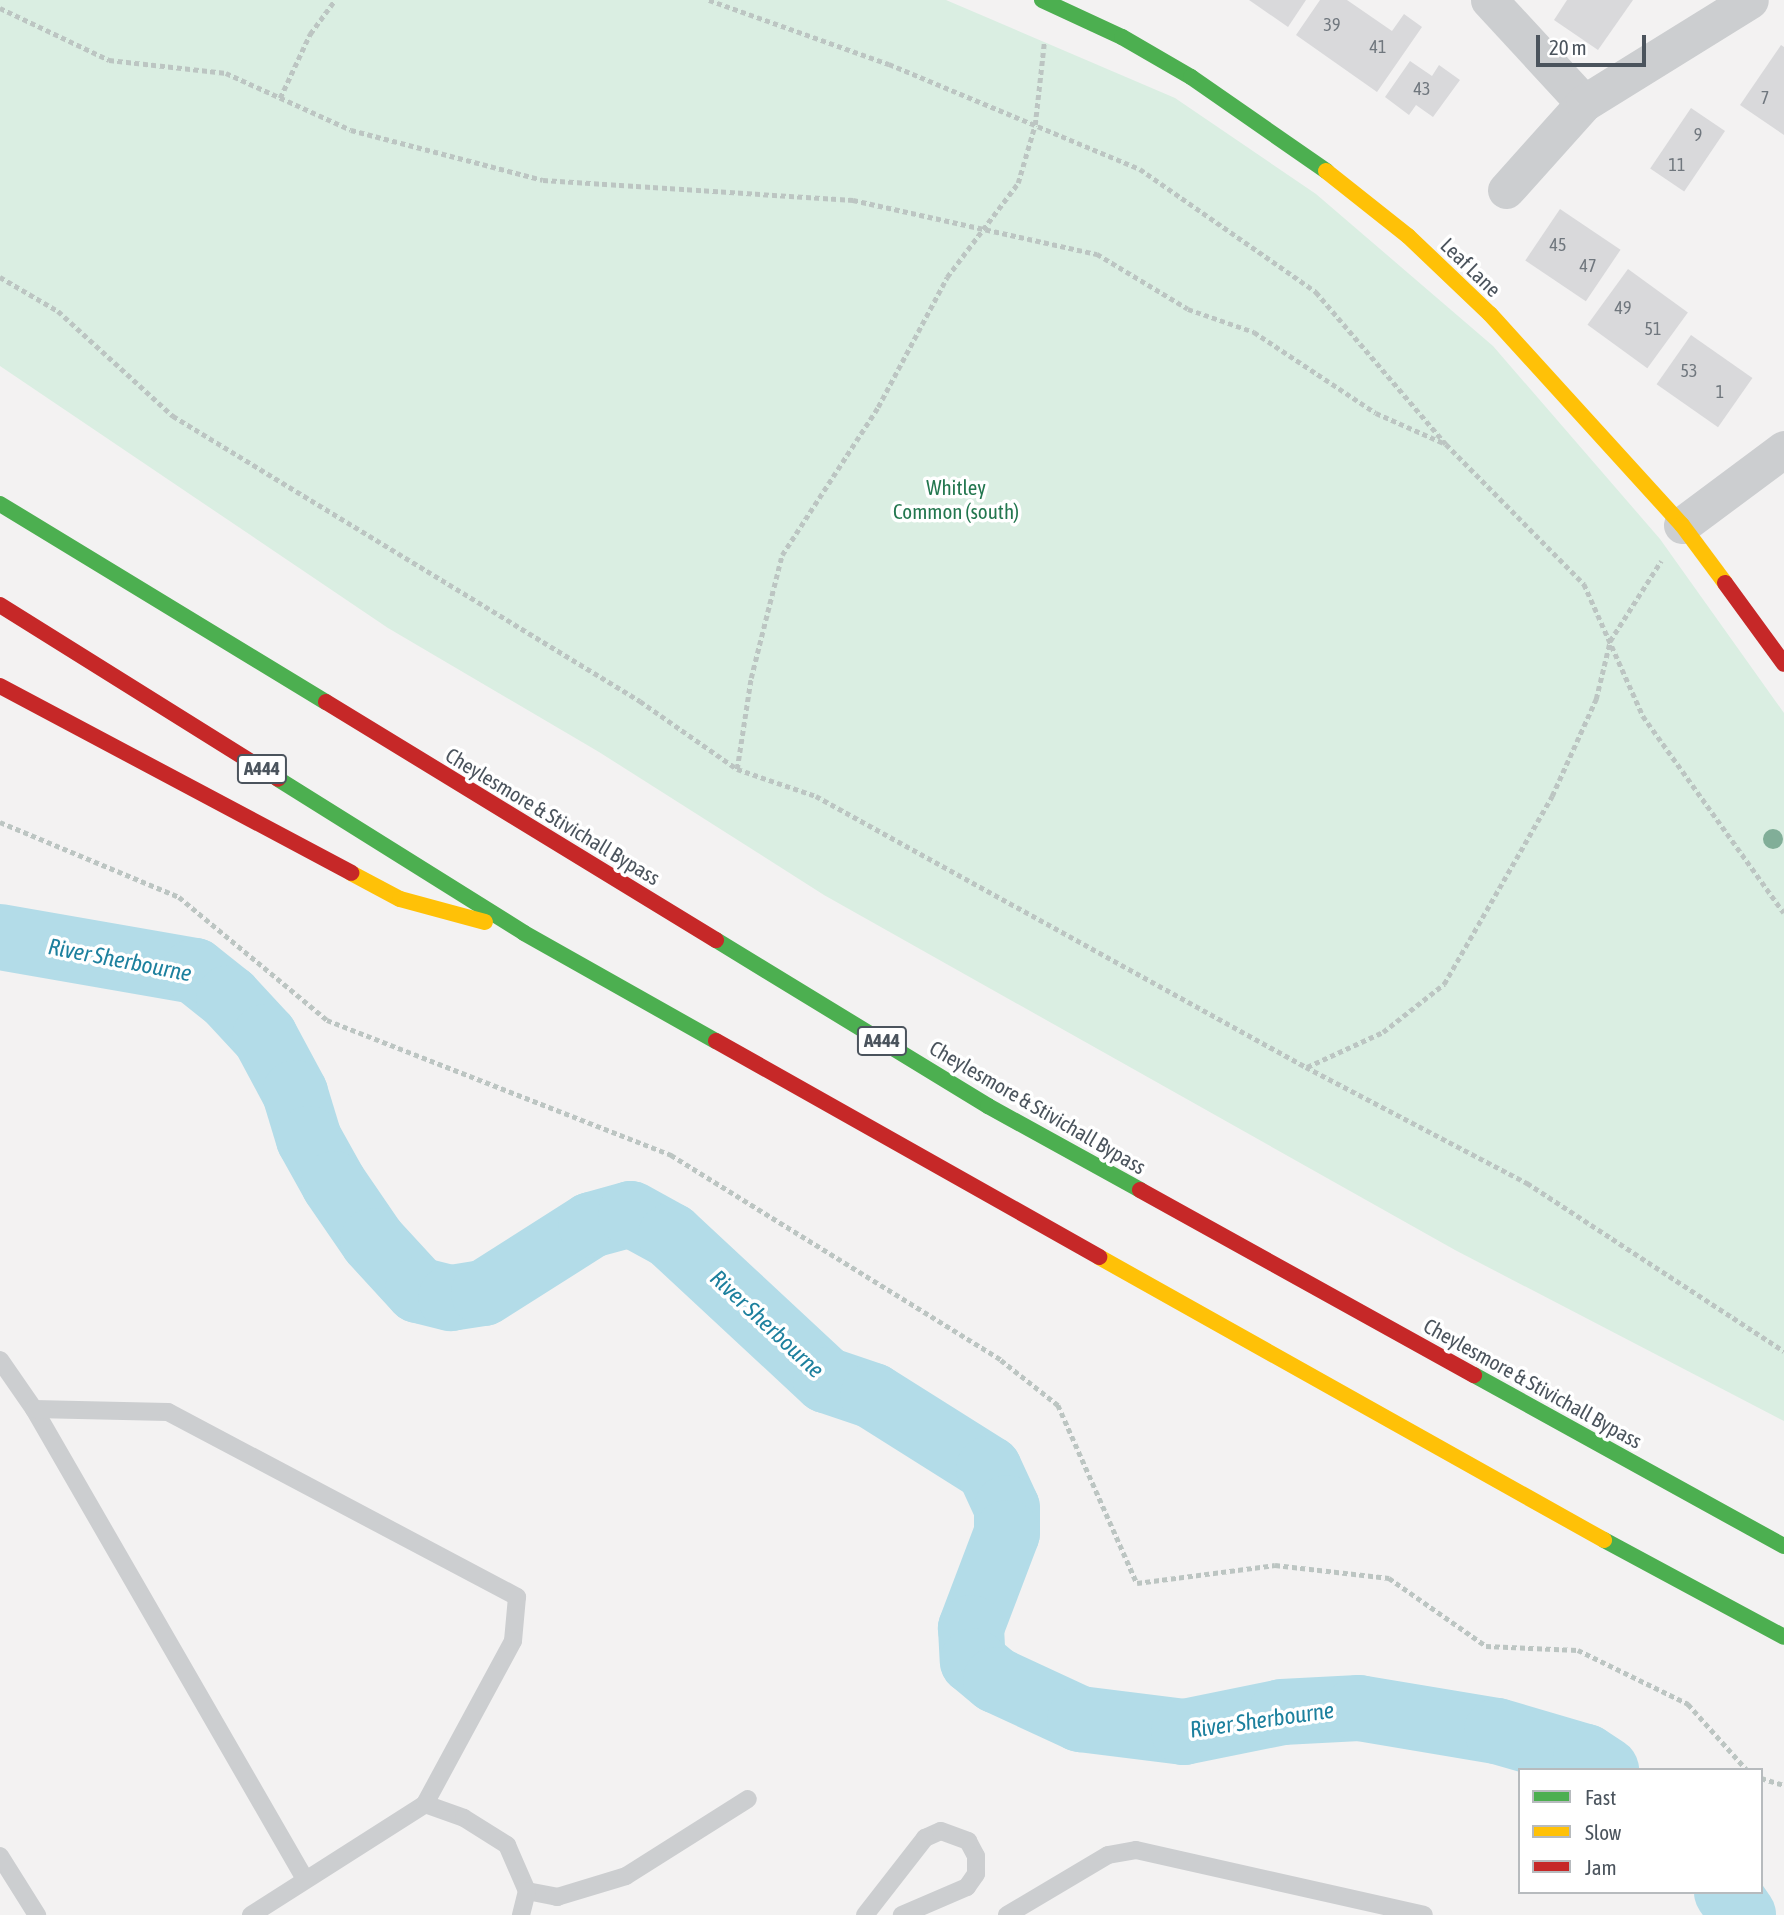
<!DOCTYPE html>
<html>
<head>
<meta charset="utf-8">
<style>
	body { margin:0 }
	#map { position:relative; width:1784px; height:1915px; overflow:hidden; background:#f3f2f2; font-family:"Asap Condensed",sans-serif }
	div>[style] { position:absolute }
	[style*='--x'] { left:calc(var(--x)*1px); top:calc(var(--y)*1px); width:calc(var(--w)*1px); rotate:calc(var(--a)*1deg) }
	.green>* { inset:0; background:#daeee2 }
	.river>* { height:66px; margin:-33px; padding:0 33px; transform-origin:33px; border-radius:33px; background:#b3dce8 }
	.building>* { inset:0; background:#d9d9db; transform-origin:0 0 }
	.path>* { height:4.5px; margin-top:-2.25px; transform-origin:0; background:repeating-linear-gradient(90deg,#bcc5c2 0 5px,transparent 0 8.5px) }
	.lane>* { height:18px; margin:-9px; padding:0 9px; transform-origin:9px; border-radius:9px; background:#ccced0 }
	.street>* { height:37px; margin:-18.5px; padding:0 18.5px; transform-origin:18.5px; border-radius:18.5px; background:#ccced0 }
	.fast>* { height:16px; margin:-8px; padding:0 8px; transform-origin:8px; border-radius:8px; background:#4caf50 }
	.slow>* { height:16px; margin:-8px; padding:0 8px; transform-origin:8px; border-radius:8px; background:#ffc107 }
	.jam>* { height:16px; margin:-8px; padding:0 8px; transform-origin:8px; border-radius:8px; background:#c62828 }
	.trees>* { width:20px; height:20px; margin:-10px; border-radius:50%; background:#81ae98 }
	span { translate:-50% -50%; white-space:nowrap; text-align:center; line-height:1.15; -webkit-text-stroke:7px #fff; paint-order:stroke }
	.number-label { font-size:18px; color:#70777e }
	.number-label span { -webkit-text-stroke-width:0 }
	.shield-label span { padding:2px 5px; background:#fff; border:2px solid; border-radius:5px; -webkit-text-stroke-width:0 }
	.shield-label { font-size:19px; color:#4b545d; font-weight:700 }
	.street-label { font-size:21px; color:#4b545d }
	.park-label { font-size:21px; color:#23774f }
	.water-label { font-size:23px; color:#1d809e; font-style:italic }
	.legend { position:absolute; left:1518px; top:1768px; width:245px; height:126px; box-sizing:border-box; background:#fff; border:2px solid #b7bbbe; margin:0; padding:9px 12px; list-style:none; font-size:21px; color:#4b545d }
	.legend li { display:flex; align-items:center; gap:14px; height:35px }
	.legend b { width:35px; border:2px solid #b7bbbe }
	.scale { position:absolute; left:1536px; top:35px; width:110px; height:32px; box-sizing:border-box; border:4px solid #4b545d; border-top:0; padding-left:9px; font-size:21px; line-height:24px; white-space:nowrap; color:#4b545d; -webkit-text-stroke:5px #fff; paint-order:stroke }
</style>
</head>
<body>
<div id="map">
	<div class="green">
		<div style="clip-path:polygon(0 0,946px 0,1175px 98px,1316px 194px,1493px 346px,1660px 539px,1784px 713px,1784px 1421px,1455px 1250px,824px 895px,599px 752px,388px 628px,0 366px)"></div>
	</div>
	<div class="river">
		<div style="--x:0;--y:937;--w:198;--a:9.9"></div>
		<div style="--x:195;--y:971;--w:43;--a:38.5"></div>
		<div style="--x:229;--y:998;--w:53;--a:47.3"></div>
		<div style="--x:265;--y:1037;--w:64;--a:61.8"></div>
		<div style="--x:295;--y:1093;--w:48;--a:73.1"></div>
		<div style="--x:309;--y:1139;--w:51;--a:60.9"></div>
		<div style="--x:334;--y:1184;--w:69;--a:55.6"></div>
		<div style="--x:373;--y:1241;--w:67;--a:47.4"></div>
		<div style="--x:418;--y:1290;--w:34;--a:14"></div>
		<div style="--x:451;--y:1298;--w:33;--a:-9"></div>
		<div style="--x:484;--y:1293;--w:127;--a:-32.4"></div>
		<div style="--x:591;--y:1225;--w:41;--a:-15.4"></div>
		<div style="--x:631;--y:1214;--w:46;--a:28.8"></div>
		<div style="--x:671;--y:1236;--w:212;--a:42.9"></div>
		<div style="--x:826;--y:1380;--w:50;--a:18.8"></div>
		<div style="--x:873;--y:1396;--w:137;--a:32.2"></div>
		<div style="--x:989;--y:1469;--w:43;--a:65.2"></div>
		<div style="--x:1007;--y:1508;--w:25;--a:90"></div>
		<div style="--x:1007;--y:1533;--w:102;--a:110.8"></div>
		<div style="--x:971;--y:1628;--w:33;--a:87"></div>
		<div style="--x:973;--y:1661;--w:30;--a:40"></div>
		<div style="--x:996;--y:1680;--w:93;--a:24.9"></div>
		<div style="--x:1080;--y:1719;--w:105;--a:7.1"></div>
		<div style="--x:1184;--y:1732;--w:100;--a:-11.5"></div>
		<div style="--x:1282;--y:1712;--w:77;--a:-3"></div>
		<div style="--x:1359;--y:1708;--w:140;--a:9.5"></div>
		<div style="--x:1497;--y:1731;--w:93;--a:16.3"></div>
		<div style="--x:1586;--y:1757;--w:24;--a:33"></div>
		<div style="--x:1727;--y:1892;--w:28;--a:55"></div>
	</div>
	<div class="building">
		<div style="clip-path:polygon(1249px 0,1306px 0,1288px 27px)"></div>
		<div style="clip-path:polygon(1320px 0,1347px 0,1392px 31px,1404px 14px,1422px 27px,1377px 92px,1296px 35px)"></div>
		<div style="clip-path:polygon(1567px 0,1633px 0,1598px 50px,1554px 20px)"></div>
		<div style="clip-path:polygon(1781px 45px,1784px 47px,1784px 135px,1740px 105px)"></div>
		<div style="clip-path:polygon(1410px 61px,1432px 76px,1439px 65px,1460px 80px,1433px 117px,1416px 105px,1409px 115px,1385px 97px)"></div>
		<div style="left:1691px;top:108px;width:41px;height:73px;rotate:34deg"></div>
		<div style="left:1560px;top:209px;width:73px;height:62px;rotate:34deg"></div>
		<div style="left:1628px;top:269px;width:74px;height:69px;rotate:36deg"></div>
		<div style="left:1691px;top:335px;width:75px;height:60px;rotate:35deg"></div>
	</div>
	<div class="path">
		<div style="--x:709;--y:0;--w:191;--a:19.6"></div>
		<div style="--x:889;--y:64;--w:272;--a:22.7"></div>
		<div style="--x:1140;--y:169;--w:215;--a:34.9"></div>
		<div style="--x:1316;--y:292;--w:200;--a:49.5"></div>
		<div style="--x:1446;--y:444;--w:197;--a:45.4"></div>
		<div style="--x:1584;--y:584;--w:145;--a:65.9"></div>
		<div style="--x:1643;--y:716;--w:242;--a:54.4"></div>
		<div style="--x:0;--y:8;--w:121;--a:25.5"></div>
		<div style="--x:109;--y:60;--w:118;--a:6.3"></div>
		<div style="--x:226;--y:73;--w:137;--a:24.5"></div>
		<div style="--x:351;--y:130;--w:198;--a:14.6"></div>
		<div style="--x:543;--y:180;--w:311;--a:3.7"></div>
		<div style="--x:853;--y:200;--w:250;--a:12.5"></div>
		<div style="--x:1097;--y:254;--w:106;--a:31.1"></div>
		<div style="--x:1188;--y:309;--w:70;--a:19.2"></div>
		<div style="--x:1254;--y:332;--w:146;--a:33.6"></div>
		<div style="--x:1376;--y:413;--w:77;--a:23.9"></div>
		<div style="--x:280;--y:98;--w:71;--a:-64.9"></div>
		<div style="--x:310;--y:34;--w:42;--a:-53.7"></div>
		<div style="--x:0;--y:277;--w:67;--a:30.4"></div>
		<div style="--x:58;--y:311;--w:156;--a:42.4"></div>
		<div style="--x:173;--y:416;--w:547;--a:31.39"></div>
		<div style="--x:640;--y:701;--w:118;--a:35"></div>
		<div style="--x:737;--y:769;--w:92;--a:-81.3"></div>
		<div style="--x:751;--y:678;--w:127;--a:-75.9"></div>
		<div style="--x:782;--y:555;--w:176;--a:-57"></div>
		<div style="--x:878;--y:407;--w:147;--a:-62"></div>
		<div style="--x:947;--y:277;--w:118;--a:-52.9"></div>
		<div style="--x:1018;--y:183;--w:60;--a:-73.7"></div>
		<div style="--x:1035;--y:125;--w:82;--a:-83.7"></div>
		<div style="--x:737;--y:769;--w:83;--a:18.9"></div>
		<div style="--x:816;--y:796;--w:560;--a:28.95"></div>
		<div style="--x:1306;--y:1067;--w:250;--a:27.7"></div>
		<div style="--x:1527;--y:1183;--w:307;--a:33.2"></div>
		<div style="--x:0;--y:822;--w:194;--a:22.7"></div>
		<div style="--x:179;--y:897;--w:192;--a:39.7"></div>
		<div style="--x:327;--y:1020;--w:370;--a:21.4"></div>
		<div style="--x:671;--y:1155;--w:388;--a:31.8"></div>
		<div style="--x:1001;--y:1360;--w:73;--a:38.3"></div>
		<div style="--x:1058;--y:1405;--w:195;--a:66.1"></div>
		<div style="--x:1137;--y:1583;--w:139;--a:-7.4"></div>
		<div style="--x:1275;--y:1565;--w:115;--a:6.5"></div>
		<div style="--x:1389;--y:1578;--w:118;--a:35"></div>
		<div style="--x:1486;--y:1646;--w:92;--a:2.5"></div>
		<div style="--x:1578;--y:1650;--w:123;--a:26.1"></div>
		<div style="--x:1688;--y:1704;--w:89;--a:48.2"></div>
		<div style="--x:1307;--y:1067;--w:84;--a:-24.7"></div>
		<div style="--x:1383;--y:1032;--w:78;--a:-38.2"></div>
		<div style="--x:1444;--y:984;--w:217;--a:-60.1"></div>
		<div style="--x:1552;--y:796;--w:107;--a:-65.6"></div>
		<div style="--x:1596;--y:699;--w:60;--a:-76.4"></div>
		<div style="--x:1610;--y:641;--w:95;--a:-57.5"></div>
		<div style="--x:1761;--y:1778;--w:24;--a:17"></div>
	</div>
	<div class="lane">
		<div style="--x:0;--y:1360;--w:60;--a:55.2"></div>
		<div style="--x:34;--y:1409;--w:543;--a:60.03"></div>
		<div style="--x:34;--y:1409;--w:134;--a:1.3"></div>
		<div style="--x:168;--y:1412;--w:395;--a:27.9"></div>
		<div style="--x:517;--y:1597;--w:44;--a:95.2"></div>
		<div style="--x:513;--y:1641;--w:185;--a:118.4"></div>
		<div style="--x:0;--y:1856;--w:70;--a:57.9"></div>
		<div style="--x:527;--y:1891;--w:31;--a:11"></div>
		<div style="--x:557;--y:1897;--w:72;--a:-16.9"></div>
		<div style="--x:626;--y:1876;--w:144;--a:-32.3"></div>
		<div style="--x:251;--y:1915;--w:206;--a:-32.5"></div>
		<div style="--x:425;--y:1804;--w:41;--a:19.7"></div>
		<div style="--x:464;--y:1818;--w:51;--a:32.1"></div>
		<div style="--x:507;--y:1845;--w:50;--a:66.5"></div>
		<div style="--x:527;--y:1891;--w:25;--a:104"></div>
		<div style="--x:865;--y:1915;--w:98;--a:-52.1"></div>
		<div style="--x:925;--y:1838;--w:17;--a:-24"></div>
		<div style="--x:941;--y:1831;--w:29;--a:20"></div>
		<div style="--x:968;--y:1841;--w:17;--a:62"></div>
		<div style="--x:976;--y:1856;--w:18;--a:90"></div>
		<div style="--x:976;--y:1874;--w:16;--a:125"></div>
		<div style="--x:967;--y:1887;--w:71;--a:156.7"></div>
		<div style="--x:1007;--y:1915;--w:117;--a:-30.7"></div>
		<div style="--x:1108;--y:1855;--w:28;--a:-10"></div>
		<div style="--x:1136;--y:1850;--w:295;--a:12.7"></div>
	</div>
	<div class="street">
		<div style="--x:1489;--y:0;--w:140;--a:47.3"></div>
		<div style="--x:1506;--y:190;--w:117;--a:-48.1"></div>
		<div style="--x:1584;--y:103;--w:195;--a:-31.8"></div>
		<div style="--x:1682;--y:525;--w:127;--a:-36.7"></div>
	</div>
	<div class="fast">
		<div style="--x:1042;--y:0;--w:88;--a:24.8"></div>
		<div style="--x:1122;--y:37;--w:80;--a:30.1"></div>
		<div style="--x:1191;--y:77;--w:165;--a:34.8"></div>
		<div style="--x:0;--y:504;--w:381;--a:31.3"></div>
		<div style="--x:278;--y:779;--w:290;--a:32"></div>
		<div style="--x:524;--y:933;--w:220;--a:29.4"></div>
		<div style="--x:716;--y:940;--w:319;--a:31.4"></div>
		<div style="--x:988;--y:1106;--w:174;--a:28.9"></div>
		<div style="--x:1474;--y:1375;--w:354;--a:28.9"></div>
		<div style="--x:1604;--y:1540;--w:204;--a:28.3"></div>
	</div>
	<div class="slow">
		<div style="--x:1326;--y:171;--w:105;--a:38.4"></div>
		<div style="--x:1408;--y:236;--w:113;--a:43.6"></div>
		<div style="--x:1490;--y:314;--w:285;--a:47.7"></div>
		<div style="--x:1682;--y:525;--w:72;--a:53.4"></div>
		<div style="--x:351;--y:873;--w:55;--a:28"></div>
		<div style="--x:400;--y:899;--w:88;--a:15.1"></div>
		<div style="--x:1099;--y:1257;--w:579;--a:29.27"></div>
	</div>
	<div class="jam">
		<div style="--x:1725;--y:583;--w:100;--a:53.9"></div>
		<div style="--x:0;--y:605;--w:328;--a:32"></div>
		<div style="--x:0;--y:686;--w:398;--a:28"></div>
		<div style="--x:326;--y:702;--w:457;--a:31.4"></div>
		<div style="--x:716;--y:1041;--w:440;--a:29.4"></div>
		<div style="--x:1140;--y:1190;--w:382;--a:29"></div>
	</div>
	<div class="trees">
		<div style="left:1773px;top:839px"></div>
	</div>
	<div class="number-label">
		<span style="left:1332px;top:25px">39</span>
		<span style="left:1378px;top:47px">41</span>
		<span style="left:1422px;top:89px">43</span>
		<span style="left:1765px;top:98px">7</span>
		<span style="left:1698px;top:135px">9</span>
		<span style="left:1677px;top:165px">11</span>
		<span style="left:1558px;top:245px">45</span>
		<span style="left:1588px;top:266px">47</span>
		<span style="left:1623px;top:308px">49</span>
		<span style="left:1653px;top:329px">51</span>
		<span style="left:1689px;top:371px">53</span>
		<span style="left:1720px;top:392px">1</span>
	</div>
	<div class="shield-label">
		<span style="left:262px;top:769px">A444</span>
		<span style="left:882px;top:1041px">A444</span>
	</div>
	<div class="street-label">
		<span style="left:1471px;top:267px;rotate:44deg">Leaf Lane</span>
		<span style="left:553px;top:816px;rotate:31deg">Cheylesmore &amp; Stivichall Bypass</span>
		<span style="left:1038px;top:1107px;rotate:30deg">Cheylesmore &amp; Stivichall Bypass</span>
		<span style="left:1533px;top:1383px;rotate:29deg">Cheylesmore &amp; Stivichall Bypass</span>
	</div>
	<div class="park-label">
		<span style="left:956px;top:499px">Whitley<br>Common (south)</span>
	</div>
	<div class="water-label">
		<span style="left:120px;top:960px;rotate:11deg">River Sherbourne</span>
		<span style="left:767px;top:1324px;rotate:43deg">River Sherbourne</span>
		<span style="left:1262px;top:1720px;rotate:-8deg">River Sherbourne</span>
	</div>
	<ul class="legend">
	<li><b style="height:9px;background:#4caf50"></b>Fast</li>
	<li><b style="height:9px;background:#ffc107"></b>Slow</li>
	<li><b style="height:9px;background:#c62828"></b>Jam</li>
	</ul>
	<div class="scale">20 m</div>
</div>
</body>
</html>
